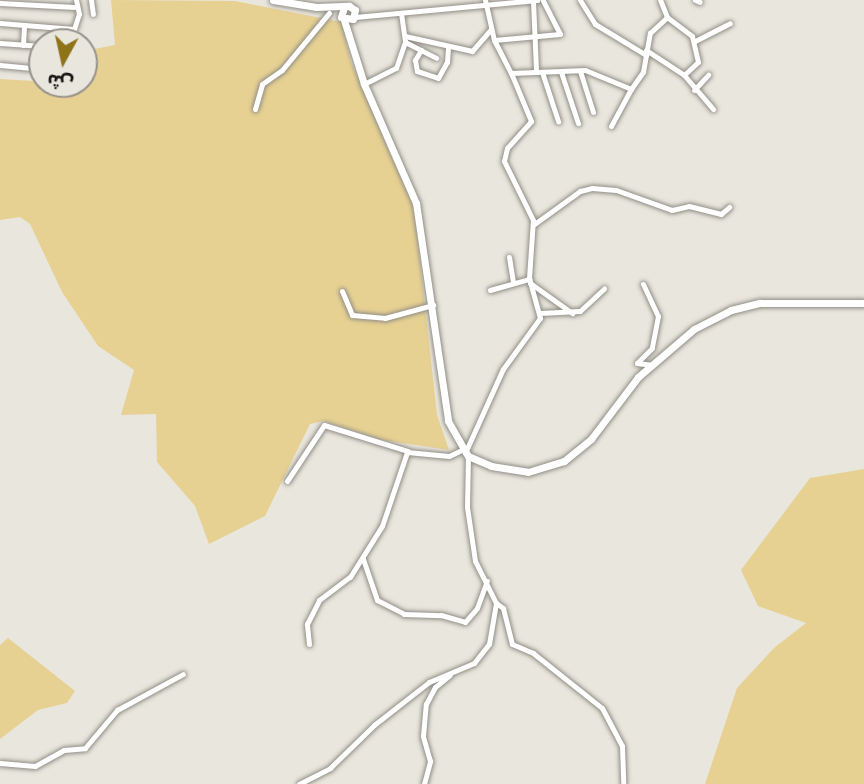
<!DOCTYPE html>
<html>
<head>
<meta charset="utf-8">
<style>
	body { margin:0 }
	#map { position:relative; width:864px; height:784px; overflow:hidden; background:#e9e6dd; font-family:"Space Grotesk","Noto Sans Arabic",sans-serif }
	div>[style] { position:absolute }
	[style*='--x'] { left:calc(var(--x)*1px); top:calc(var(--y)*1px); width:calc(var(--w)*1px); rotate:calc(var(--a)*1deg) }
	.green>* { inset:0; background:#e7d192 }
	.roads { filter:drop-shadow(0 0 2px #918e86) drop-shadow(0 0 2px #918e86) }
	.street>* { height:5px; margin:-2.5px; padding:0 2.5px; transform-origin:2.5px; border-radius:2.5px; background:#fff }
	.secondary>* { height:7px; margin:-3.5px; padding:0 3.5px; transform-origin:3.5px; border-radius:3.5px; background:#fff }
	span { translate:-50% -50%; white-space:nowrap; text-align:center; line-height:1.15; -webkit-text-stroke:7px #e9e6dd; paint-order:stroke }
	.north { position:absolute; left:28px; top:28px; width:70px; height:70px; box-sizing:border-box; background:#e9e6dd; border:2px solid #95928c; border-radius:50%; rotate:188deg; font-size:19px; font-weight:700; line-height:28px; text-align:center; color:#161512 }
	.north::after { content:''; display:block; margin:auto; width:24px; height:32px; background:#8e7318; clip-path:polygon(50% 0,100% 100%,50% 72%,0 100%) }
</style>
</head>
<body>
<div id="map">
	<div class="green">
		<div style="clip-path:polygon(111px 0,235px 1px,341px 22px,351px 62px,414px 208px,437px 415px,449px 450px,382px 440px,324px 421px,310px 424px,265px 516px,209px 544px,195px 506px,157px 462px,156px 414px,121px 415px,134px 370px,98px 346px,62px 292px,30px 224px,20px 217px,0 220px,0 79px,84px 84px,94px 49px,115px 45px)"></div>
		<div style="clip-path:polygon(864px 469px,864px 784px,705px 784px,737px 688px,774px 648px,806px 623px,758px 606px,741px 570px,810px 478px)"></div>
		<div style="clip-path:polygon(8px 638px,75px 691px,67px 703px,38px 710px,0 739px,0 645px)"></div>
	</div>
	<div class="roads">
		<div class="street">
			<div style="--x:91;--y:0;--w:14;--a:82"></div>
			<div style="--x:485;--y:0;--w:41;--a:77.3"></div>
			<div style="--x:494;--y:40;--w:37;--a:63"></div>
			<div style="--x:511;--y:73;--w:74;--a:-2.3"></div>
			<div style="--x:585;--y:70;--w:50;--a:22.4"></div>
			<div style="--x:631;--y:89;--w:21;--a:-55"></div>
			<div style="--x:643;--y:72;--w:40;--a:-80"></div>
			<div style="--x:650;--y:33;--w:23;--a:-43"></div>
			<div style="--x:580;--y:0;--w:28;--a:58"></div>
			<div style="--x:595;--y:24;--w:60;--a:31.3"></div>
			<div style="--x:695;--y:0;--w:5;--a:22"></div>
			<div style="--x:533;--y:1;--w:70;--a:87.5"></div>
			<div style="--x:0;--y:3;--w:75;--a:3.1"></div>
			<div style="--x:401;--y:13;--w:29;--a:82"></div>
			<div style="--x:405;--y:42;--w:35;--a:27"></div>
			<div style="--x:355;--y:17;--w:183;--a:-5.3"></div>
			<div style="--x:0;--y:23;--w:74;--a:4.6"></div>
			<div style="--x:74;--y:29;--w:16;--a:-72"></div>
			<div style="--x:79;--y:14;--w:14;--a:-102"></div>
			<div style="--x:405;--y:36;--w:69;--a:12.6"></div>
			<div style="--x:472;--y:51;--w:29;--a:-49"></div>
			<div style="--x:494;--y:40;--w:66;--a:-5.2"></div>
			<div style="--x:560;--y:34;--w:38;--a:-117"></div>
			<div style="--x:695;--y:41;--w:39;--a:-27"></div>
			<div style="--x:65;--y:42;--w:16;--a:-55"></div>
			<div style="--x:0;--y:43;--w:42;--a:4.1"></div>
			<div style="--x:23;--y:45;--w:20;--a:-87"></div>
			<div style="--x:421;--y:50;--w:12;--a:121"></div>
			<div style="--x:415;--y:60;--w:11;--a:80"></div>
			<div style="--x:417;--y:71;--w:22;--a:18"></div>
			<div style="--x:438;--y:78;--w:18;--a:-61"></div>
			<div style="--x:447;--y:62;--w:16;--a:-86"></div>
			<div style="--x:646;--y:50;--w:45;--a:33.3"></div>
			<div style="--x:684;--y:75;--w:19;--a:-43"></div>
			<div style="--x:698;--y:62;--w:27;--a:-103"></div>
			<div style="--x:692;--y:36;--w:31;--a:-143"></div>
			<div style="--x:667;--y:17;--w:18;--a:-112"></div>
			<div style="--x:0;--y:65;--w:42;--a:5.4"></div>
			<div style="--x:580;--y:71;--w:43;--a:72.4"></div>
			<div style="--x:542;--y:72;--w:52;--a:71.9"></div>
			<div style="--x:561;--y:72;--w:54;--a:71.6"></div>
			<div style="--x:684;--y:75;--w:45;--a:49.5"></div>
			<div style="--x:364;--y:84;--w:36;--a:-27"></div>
			<div style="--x:396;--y:68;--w:28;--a:-71"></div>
			<div style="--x:694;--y:90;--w:21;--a:-47"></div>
			<div style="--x:255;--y:109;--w:26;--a:-74"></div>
			<div style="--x:262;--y:84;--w:24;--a:-35"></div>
			<div style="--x:282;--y:70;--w:74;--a:-50.5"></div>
			<div style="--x:611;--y:126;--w:42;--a:-61.6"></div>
			<div style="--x:533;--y:225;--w:58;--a:-35.9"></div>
			<div style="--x:580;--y:191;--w:12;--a:-14"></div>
			<div style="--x:592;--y:188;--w:24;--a:5"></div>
			<div style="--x:616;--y:190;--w:59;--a:19.7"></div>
			<div style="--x:672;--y:210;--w:17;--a:-13"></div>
			<div style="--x:689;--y:206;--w:33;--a:14"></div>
			<div style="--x:721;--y:214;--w:11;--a:-41"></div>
			<div style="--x:509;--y:257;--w:24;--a:81"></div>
			<div style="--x:530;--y:283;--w:52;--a:35.5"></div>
			<div style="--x:643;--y:284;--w:35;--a:65"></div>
			<div style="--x:658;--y:316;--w:33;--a:101"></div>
			<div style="--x:652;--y:348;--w:21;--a:135"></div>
			<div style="--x:637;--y:363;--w:16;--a:7"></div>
			<div style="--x:490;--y:290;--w:41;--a:-15.8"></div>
			<div style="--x:342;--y:291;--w:26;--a:67"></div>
			<div style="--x:352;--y:315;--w:33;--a:5"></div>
			<div style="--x:385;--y:318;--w:50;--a:-15.2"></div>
			<div style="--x:540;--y:313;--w:40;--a:-2.9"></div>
			<div style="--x:580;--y:311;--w:33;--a:-43"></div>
			<div style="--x:465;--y:453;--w:92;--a:-65.7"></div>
			<div style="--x:503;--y:369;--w:63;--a:-54"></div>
			<div style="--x:540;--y:318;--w:41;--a:-105.4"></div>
			<div style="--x:529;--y:278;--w:58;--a:-86.1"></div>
			<div style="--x:533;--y:220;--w:66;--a:-116.2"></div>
			<div style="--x:504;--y:161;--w:13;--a:-77"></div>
			<div style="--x:507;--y:148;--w:36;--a:-48"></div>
			<div style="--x:531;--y:121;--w:52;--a:-112.6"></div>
			<div style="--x:287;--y:481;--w:67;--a:-56.5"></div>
			<div style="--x:324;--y:425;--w:88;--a:17.2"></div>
			<div style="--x:363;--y:559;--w:43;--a:71.1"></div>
			<div style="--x:377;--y:600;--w:30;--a:27"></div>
			<div style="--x:404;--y:614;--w:37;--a:2"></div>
			<div style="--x:441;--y:615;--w:25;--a:16"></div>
			<div style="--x:465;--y:622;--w:18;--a:-49"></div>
			<div style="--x:477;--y:608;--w:29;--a:-70"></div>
			<div style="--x:496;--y:603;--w:9;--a:36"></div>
			<div style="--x:503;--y:608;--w:37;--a:76"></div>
			<div style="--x:512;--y:644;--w:23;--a:23"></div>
			<div style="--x:533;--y:653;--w:88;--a:38.6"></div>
			<div style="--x:602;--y:708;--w:43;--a:62.2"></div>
			<div style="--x:622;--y:746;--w:38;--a:88"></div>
			<div style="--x:309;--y:644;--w:20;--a:-96"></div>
			<div style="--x:307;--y:624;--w:27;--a:-63"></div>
			<div style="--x:319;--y:600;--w:39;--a:-37"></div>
			<div style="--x:350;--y:577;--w:60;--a:-57.9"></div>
			<div style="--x:382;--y:526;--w:78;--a:-71.3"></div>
			<div style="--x:407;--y:452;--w:42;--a:5.4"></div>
			<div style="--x:449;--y:456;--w:14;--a:-25"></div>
			<div style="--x:0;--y:763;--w:35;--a:5"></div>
			<div style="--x:35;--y:766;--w:33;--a:-29"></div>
			<div style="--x:64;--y:750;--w:21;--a:-5"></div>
			<div style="--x:85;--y:748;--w:50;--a:-49.9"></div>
			<div style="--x:117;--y:710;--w:75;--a:-28.6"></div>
			<div style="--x:299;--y:784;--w:35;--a:-27"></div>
			<div style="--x:330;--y:768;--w:62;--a:-44.3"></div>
			<div style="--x:374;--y:725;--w:70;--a:-38"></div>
			<div style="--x:429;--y:682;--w:49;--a:-22.9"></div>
			<div style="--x:474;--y:663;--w:24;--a:-52"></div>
			<div style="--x:489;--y:644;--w:42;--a:-80.3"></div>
			<div style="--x:496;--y:603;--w:47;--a:-116.6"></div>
			<div style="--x:475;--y:561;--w:55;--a:-98.4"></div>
			<div style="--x:467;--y:507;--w:51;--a:-88.9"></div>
			<div style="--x:424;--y:784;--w:24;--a:-75"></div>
			<div style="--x:430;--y:761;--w:26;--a:-106"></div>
			<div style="--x:423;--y:736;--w:32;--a:-85"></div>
			<div style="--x:426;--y:704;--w:19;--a:-62"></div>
			<div style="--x:435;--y:687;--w:19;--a:-39"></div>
		</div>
		<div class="secondary">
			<div style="--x:273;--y:0;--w:44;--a:9.2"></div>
			<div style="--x:316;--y:7;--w:33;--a:-2"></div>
			<div style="--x:349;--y:6;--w:7;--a:34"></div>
			<div style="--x:355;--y:10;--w:9;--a:103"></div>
			<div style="--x:353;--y:19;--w:12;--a:-171"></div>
			<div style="--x:341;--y:17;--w:10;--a:-73"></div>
			<div style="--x:344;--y:20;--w:67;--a:72.6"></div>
			<div style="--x:364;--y:84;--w:130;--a:66.4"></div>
			<div style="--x:416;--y:203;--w:220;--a:81.6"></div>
			<div style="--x:448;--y:421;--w:40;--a:60.3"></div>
			<div style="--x:468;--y:456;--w:25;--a:23"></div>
			<div style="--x:491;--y:466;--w:37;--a:9"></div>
			<div style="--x:528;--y:472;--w:38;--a:-17"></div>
			<div style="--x:564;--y:461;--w:35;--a:-39"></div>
			<div style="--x:591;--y:439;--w:78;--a:-52.8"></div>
			<div style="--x:638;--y:377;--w:74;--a:-40.6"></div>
			<div style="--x:694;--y:329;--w:42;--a:-27.2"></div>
			<div style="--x:731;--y:310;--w:30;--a:-14"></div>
			<div style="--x:760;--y:303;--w:104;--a:0"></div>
		</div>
	</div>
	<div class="north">ش</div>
</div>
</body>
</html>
